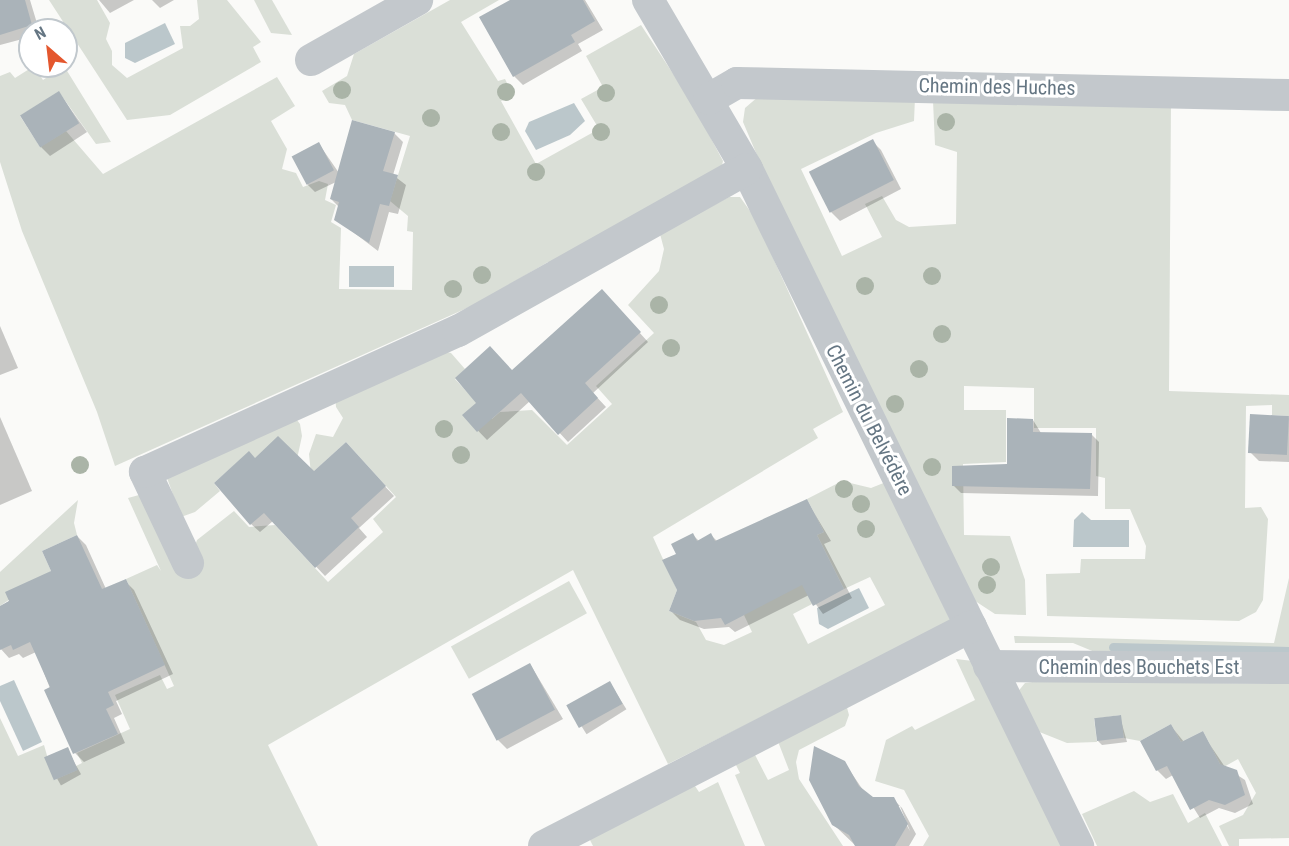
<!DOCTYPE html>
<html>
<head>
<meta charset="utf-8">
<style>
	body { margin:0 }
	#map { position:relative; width:1289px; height:846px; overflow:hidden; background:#fafaf8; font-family:"Roboto Condensed",sans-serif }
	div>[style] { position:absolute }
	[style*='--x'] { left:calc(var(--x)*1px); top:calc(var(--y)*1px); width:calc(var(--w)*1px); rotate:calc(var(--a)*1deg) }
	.green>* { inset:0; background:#dadfd7; transform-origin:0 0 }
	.water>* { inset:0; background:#bbc7cb; transform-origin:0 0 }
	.shadow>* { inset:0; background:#0003; transform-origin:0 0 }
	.stream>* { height:9px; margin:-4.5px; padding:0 4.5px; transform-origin:4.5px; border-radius:4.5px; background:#bbc7cb }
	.building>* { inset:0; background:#aab3b9; transform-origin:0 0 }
	.minor>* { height:32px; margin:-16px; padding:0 16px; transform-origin:16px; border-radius:16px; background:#c3c8cc }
	.trees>* { width:18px; height:18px; margin:-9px; border-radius:50%; background:#aab4a7 }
	span { translate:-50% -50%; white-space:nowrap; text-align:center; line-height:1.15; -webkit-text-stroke:6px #fff; paint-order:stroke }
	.street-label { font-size:20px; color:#657683 }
	.north { position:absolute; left:18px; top:18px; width:60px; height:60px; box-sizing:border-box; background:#fff; border:2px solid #c1c8cd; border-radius:50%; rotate:332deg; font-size:16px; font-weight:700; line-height:24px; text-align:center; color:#657683 }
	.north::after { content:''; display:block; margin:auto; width:21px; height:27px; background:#e4572e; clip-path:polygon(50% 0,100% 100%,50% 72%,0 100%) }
</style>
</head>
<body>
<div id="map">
	<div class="green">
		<div style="clip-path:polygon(49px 0,97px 0,110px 23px,106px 39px,112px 51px,112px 65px,127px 78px,183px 48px,180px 26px,190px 26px,199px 19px,197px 0,227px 0,261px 42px,253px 47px,261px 62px,170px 115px,127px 120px)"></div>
		<div style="clip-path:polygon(254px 0,272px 0,292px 35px,271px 33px)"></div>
		<div style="clip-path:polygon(450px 0,499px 0,461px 22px,498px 81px,505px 79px,513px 95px,501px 101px,536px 164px,599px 129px,581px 99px,603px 87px,586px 56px,641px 25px,691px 101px,723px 161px,721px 170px,553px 269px,548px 262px,476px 304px,115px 466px,97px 412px,22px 231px,0 162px,0 76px,10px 72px,15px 78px,34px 66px,43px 80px,64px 66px,111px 142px,96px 144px,59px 92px,20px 116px,40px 147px,66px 131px,103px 174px,277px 77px,295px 106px,271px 121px,287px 149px,282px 169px,296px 173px,303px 187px,319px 181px,328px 184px,325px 200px,336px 205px,331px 222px,341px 228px,339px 289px,412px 290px,413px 232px,407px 231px,408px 216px,390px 201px,410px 136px,352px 120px,345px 105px,329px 103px,322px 91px,347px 76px,354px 54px)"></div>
		<div style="clip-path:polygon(759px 96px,915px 98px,914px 121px,876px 133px,801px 169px,842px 256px,882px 237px,865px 204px,882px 196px,896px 220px,909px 227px,956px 224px,957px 152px,935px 145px,933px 101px,1171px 102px,1169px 391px,1289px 395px,1289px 416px,1272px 415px,1272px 405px,1246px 406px,1245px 508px,1261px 507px,1268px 519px,1263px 600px,1256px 612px,1239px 621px,1047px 616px,1046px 574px,1080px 573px,1081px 559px,1145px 559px,1146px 546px,1130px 509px,1105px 509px,1105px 478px,1096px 476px,1096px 428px,1034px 428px,1034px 388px,964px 386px,964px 410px,1006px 410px,1006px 462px,963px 464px,964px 535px,1010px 536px,1025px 580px,1026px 615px,995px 614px,969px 597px,813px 288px,743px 122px,745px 108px)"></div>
		<div style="clip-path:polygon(729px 197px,740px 197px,755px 218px,843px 412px,813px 429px,818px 438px,653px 537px,677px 590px,669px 611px,696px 622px,706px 640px,724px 645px,752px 632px,744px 615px,802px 540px,812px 604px,793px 614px,808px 644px,885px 605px,870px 577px,844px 589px,817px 535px,824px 532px,807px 499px,842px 481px,871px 488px,886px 482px,951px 622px,668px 764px,573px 570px,268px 745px,318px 846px,0 846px,0 718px,18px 756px,44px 745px,54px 780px,77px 770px,76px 766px,82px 763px,77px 753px,130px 729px,115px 695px,160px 675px,167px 689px,174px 686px,126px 579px,157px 565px,161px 571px,128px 498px,139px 495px,192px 554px,197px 540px,234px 511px,249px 527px,275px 525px,328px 582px,383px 532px,373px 519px,396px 497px,346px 442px,311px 474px,309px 454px,316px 434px,333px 437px,343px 418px,336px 407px,335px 394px,442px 351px,451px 353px,465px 369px,455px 379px,492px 419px,500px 412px,532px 410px,567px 445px,612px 404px,596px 386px,654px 333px,628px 305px,659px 271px,664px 249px,660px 234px)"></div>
		<div style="clip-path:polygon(293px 415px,300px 424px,302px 436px,297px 459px,271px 476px,249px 452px,214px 483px,220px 491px,195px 512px,181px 517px,166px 475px)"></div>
		<div style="clip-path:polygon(78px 500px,74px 523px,77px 535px,42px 551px,51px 571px,0 606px,0 572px)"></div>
		<div style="clip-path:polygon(1289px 578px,1289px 656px,1102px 655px,1073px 643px,1015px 643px,1014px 636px,1274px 643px)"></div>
		<div style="left:569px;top:581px;width:37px;height:135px;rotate:61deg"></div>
		<div style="clip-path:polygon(956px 659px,973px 661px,1063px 846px,923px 846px,929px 836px,904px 790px,875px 781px,886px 740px,912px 726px,915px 730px,975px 700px)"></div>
		<div style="clip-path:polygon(1040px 681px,1289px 684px,1289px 838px,1239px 839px,1239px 846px,1229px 846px,1219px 826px,1243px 815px,1256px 793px,1238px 759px,1222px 768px,1203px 731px,1181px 742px,1171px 724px,1140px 741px,1124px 738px,1120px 715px,1094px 719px,1097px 742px,1067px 743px,1037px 731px,1016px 694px,1025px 683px)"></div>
		<div style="clip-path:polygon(846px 704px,849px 715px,845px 726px,799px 750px,796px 762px,799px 779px,843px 846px,765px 846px,735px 775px,740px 773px,734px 761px,753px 751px,768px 780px,789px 770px,777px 739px)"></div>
		<div style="clip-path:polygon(718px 782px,745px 846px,593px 846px,589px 838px,693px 783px,699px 792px)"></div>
		<div style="clip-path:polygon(1134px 791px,1150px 802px,1173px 794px,1188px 823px,1205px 813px,1222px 846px,1097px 846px,1082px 814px)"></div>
	</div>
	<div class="water">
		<div style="clip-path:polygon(165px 23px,175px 44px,135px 63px,125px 58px,125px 43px)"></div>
		<div style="clip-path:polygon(574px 103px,585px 121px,570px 135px,536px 150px,525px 131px,529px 122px)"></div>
		<div style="left:349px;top:266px;width:45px;height:21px"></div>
		<div style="clip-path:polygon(1082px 512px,1091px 520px,1129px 520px,1129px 547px,1073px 547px,1074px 520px)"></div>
		<div style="clip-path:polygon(859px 588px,869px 608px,828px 629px,819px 624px,817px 608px)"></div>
		<div style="clip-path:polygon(14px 680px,42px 742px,23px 751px,0 701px,0 686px)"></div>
	</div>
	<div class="shadow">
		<div style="clip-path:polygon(0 0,30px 0,39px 30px,30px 30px,30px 37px,0 45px)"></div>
		<div style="clip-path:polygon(99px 0,134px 0,110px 13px)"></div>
		<div style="clip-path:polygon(152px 0,174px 0,160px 8px)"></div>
		<div style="clip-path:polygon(513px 0,585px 0,603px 30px,578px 44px,582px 51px,523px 85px,514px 76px)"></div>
		<div style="clip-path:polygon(59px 93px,87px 132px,50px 156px,41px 147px)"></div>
		<div style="clip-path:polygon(394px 133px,403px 142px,393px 175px,406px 185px,398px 214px,389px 212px,378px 251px,336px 219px,339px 207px,331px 199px,336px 182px,315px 192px,306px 183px,319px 144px,339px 173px)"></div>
		<div style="clip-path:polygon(872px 141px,881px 150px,901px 189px,840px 221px,831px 212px)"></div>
		<div style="clip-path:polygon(610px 300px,648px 342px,593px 393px,606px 407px,568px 442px,530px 401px,487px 440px,464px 416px,513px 372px)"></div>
		<div style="clip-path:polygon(0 326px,18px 368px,0 375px)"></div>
		<div style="clip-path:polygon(0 417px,32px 491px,0 505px)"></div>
		<div style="clip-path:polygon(1289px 417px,1289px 462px,1259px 461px,1251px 453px)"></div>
		<div style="clip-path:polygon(1033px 420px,1041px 433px,1091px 434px,1099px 442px,1098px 496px,961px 493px,953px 485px,1008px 466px)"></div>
		<div style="clip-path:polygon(354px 453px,394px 496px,359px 528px,367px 537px,325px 576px,273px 521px,260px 532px,251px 524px,255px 460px,314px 473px)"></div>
		<div style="clip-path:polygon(807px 501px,831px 541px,824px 544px,852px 598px,823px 614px,809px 595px,735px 632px,729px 627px,704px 629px,680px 620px,671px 611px,679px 590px,678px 554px,693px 535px,699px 541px,711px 535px,717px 541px)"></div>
		<div style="clip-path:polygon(77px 536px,86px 545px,106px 589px,125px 581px,134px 590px,173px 674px,116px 701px,122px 714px,114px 718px,125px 743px,84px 762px,75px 753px,36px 652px,23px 658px,19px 654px,9px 658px,0 648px,0 607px,53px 572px)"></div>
		<div style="clip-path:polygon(530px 664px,563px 719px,507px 749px,498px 740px)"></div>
		<div style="left:610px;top:683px;width:31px;height:47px;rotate:58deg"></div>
		<div style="clip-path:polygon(1120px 717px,1127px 742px,1102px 745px,1098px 741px)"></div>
		<div style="clip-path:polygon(1171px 726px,1184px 742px,1202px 733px,1225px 767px,1245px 780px,1253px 804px,1235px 813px,1219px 808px,1200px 818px,1173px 775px,1166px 779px,1157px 770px)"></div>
		<div style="left:67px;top:749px;width:29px;height:23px;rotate:61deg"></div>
		<div style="clip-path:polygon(844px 762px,865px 793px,873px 798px,893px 799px,900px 806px,896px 806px,910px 831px,900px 806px,902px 808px,916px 834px,909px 846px,856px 846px,833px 824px)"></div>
	</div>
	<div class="stream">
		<div style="--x:1113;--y:647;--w:176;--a:1.3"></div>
	</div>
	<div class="building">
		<div style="clip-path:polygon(0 0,25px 0,32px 25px,0 35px)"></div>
		<div style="clip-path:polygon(510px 0,583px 0,595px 21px,571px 35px,575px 42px,513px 77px,479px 17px)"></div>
		<div style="left:59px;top:91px;width:38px;height:46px;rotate:58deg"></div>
		<div style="clip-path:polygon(352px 120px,395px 132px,383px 171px,398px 175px,389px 206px,380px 204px,369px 243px,334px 220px,339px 202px,330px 199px)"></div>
		<div style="left:873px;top:139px;width:46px;height:72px;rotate:63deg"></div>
		<div style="left:319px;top:142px;width:32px;height:31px;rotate:62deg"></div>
		<div style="clip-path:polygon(602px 289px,641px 332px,585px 383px,598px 398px,558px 435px,521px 393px,477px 432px,462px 415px,476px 403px,455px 378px,490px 346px,512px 370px)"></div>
		<div style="left:1250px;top:414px;width:39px;height:39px;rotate:3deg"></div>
		<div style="clip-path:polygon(1007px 418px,1033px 419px,1033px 432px,1092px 433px,1090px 489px,952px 486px,952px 466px,1007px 464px)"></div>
		<div style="clip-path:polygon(278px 436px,314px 471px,346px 442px,386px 486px,351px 518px,359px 527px,315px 568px,264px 513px,250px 525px,214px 483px,249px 451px,255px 458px)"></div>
		<div style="clip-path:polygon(807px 499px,824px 532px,817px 535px,844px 589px,813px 606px,802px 585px,725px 625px,721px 618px,694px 621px,669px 611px,677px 590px,662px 560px,676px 554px,671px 544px,693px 533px,697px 541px,711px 533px,715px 541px)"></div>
		<div style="clip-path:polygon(77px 535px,102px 589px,126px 579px,165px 665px,108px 692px,114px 705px,106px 709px,118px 734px,73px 754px,44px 690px,50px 687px,30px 642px,13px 650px,11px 645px,0 650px,0 606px,9px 601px,5px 592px,51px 571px,42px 551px)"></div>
		<div style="left:530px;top:663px;width:53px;height:66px;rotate:62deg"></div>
		<div style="left:610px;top:681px;width:26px;height:50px;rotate:61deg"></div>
		<div style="left:1121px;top:715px;width:23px;height:27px;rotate:83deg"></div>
		<div style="clip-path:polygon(1171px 724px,1181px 742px,1203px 731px,1220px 764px,1237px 770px,1245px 795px,1225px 805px,1209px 800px,1190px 810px,1167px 766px,1156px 771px,1140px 741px)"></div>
		<div style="clip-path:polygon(814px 746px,845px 761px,859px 786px,873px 797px,894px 797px,908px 824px,895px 846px,855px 846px,849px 835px,832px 825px,809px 780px)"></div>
		<div style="left:68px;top:747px;width:25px;height:26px;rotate:67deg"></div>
	</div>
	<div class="minor">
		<div style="--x:648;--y:0;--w:196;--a:59.6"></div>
		<div style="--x:747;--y:169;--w:754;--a:63.94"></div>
		<div style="--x:311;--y:60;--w:122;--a:-29.5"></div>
		<div style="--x:709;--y:99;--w:32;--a:-30"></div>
		<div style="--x:737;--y:83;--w:552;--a:1.25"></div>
		<div style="--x:188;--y:563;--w:101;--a:-115.3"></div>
		<div style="--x:145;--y:472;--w:343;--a:-24.3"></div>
		<div style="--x:458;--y:331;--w:331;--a:-29.3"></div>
		<div style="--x:989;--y:666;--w:300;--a:0.4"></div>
		<div style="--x:544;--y:846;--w:480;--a:-27.2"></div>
	</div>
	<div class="trees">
		<div style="left:342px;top:90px"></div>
		<div style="left:506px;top:92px"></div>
		<div style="left:606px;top:93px"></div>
		<div style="left:431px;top:118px"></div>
		<div style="left:946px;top:122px"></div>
		<div style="left:501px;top:132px"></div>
		<div style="left:601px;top:132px"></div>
		<div style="left:536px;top:172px"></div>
		<div style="left:482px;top:275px"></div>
		<div style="left:932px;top:276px"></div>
		<div style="left:865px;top:286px"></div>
		<div style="left:453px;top:289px"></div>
		<div style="left:659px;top:305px"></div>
		<div style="left:942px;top:334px"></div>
		<div style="left:671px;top:348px"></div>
		<div style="left:919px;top:369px"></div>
		<div style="left:895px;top:404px"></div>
		<div style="left:444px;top:429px"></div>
		<div style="left:461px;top:455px"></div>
		<div style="left:80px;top:465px"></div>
		<div style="left:932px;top:467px"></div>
		<div style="left:844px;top:489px"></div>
		<div style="left:861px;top:504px"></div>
		<div style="left:866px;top:529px"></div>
		<div style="left:991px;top:567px"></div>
		<div style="left:987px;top:585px"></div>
	</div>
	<div class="street-label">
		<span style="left:997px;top:87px;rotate:1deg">Chemin des Huches</span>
		<span style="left:869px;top:420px;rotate:63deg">Chemin du Belvédère</span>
		<span style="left:1139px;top:667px">Chemin des Bouchets Est</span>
	</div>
	<div class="north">N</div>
</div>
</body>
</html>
